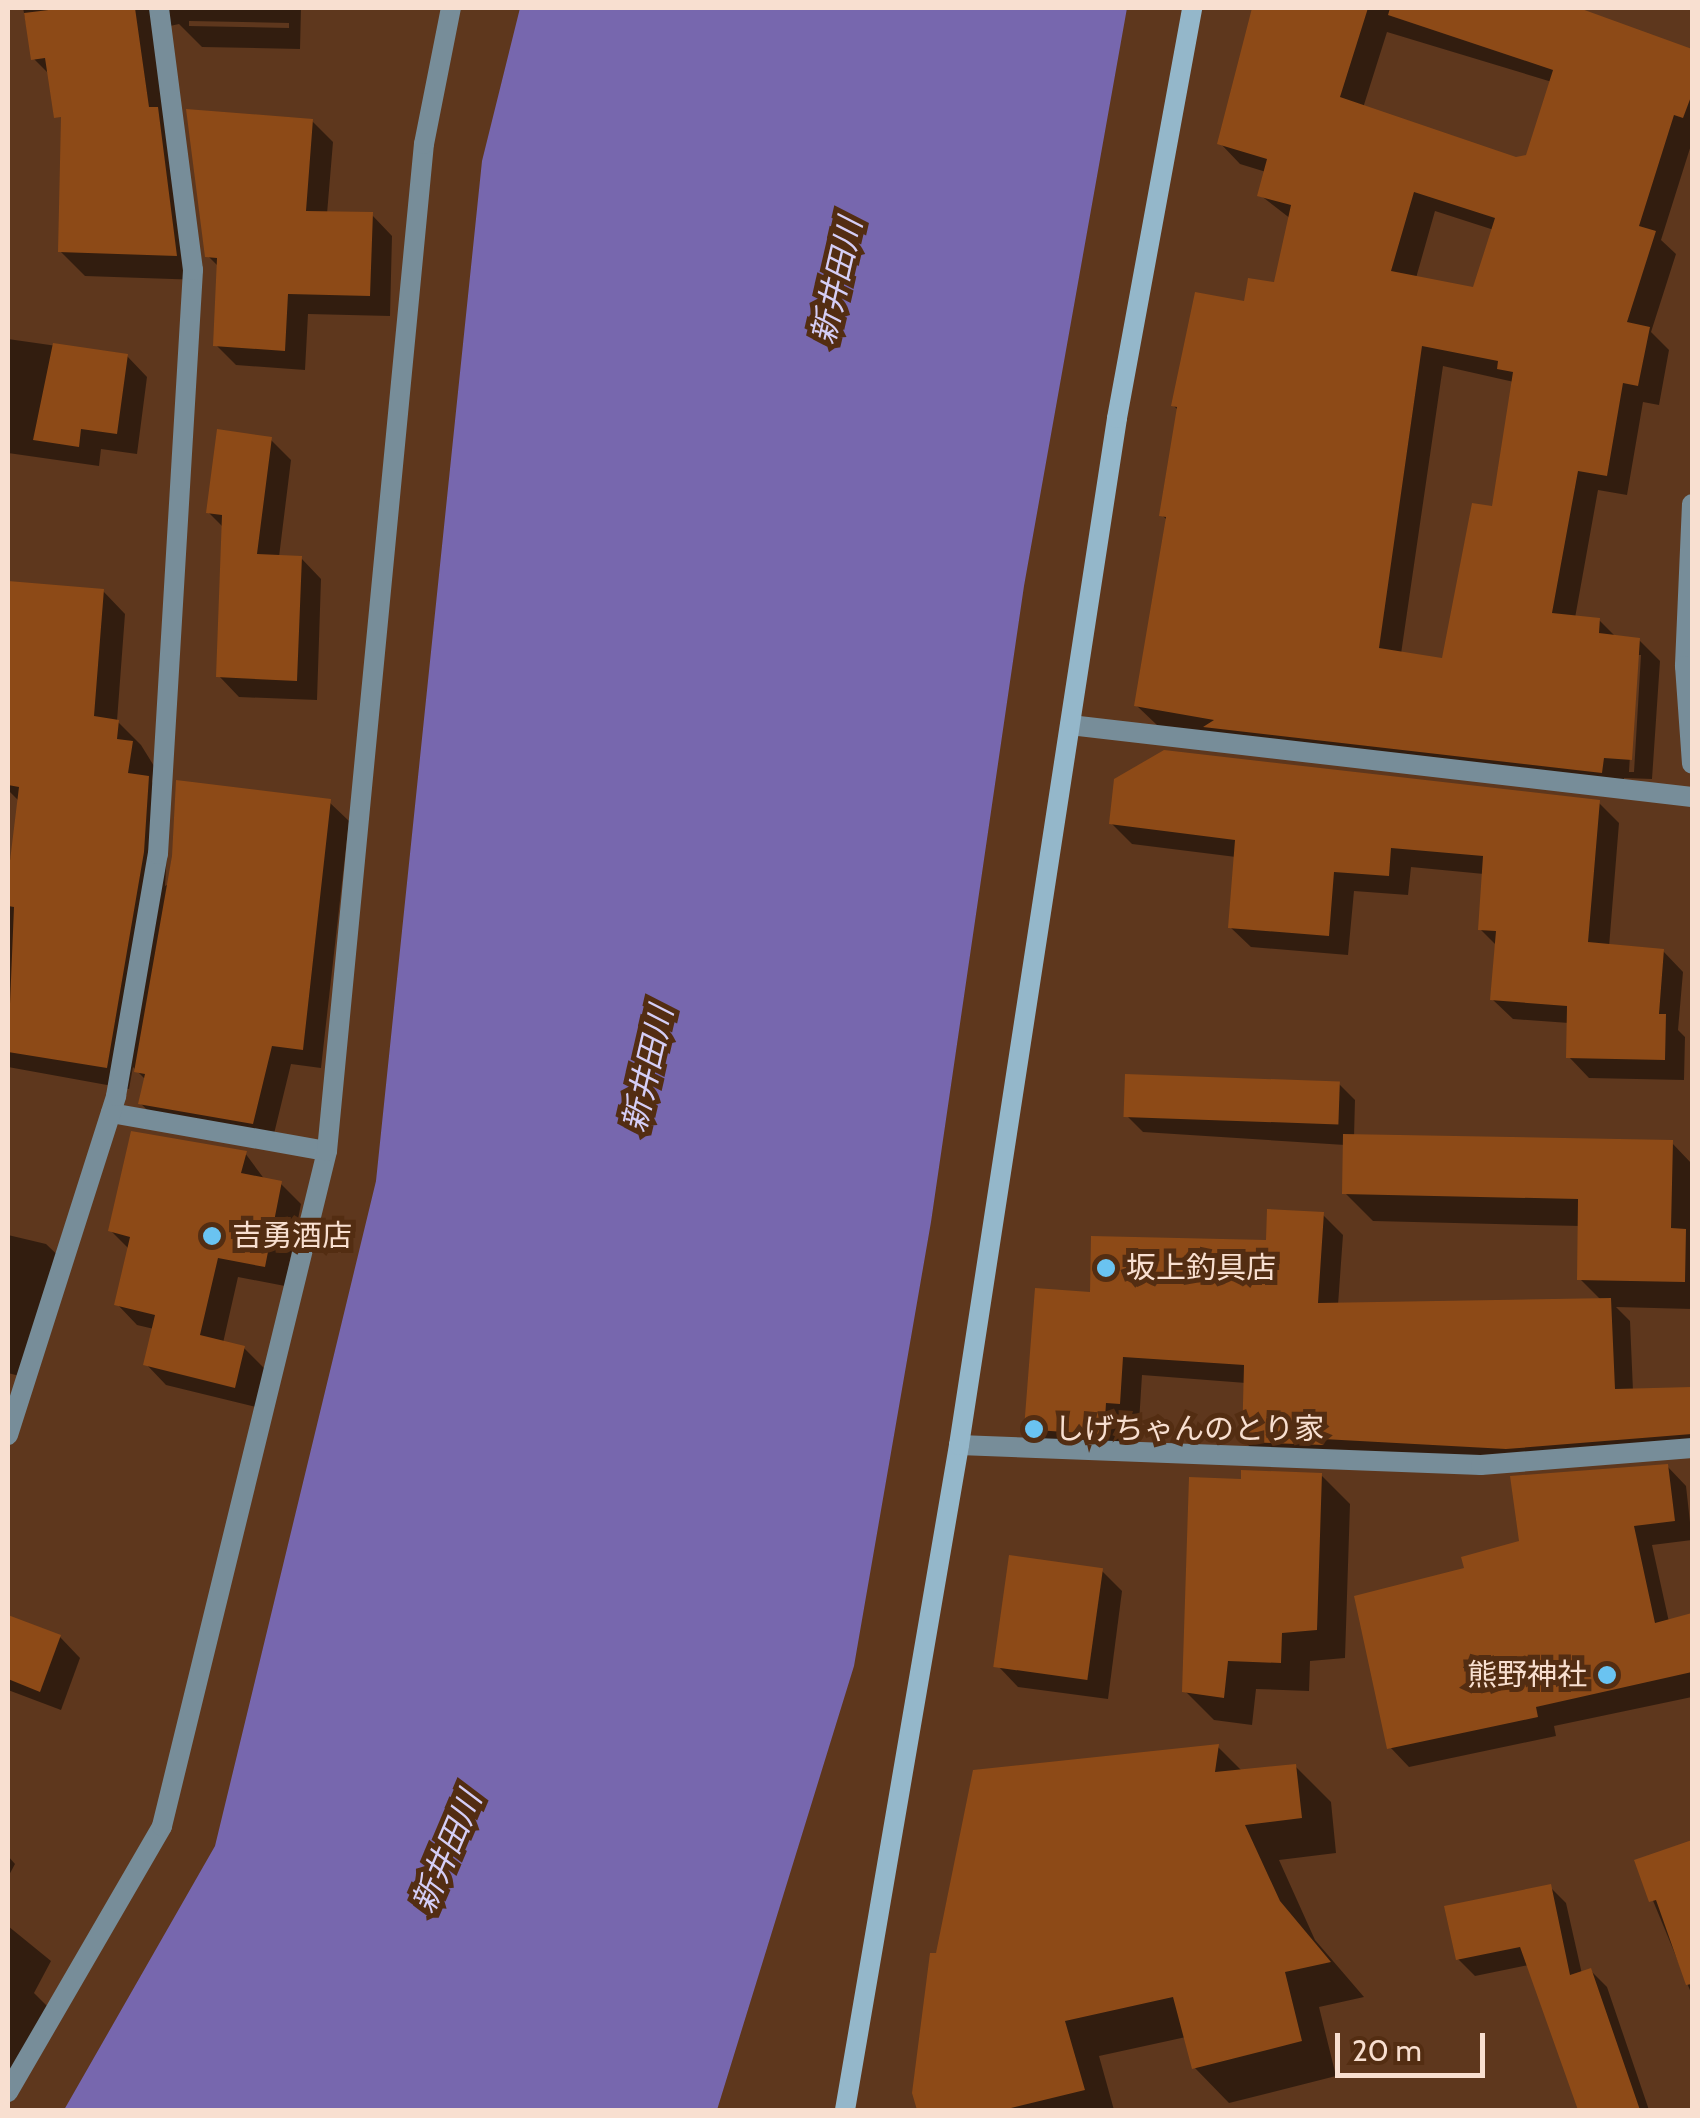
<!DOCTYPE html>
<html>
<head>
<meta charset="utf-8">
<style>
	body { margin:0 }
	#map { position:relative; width:1700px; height:2118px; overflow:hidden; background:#5e371d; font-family:Cabin,"Noto Sans JP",sans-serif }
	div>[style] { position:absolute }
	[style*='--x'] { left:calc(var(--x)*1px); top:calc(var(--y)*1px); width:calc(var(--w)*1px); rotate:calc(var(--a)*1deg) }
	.water>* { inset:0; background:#7767ae }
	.shadow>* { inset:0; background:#0007 }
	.building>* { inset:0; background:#8d4a17; transform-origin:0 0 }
	.street>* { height:20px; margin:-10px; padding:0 10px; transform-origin:10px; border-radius:10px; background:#778d99 }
	.secondary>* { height:20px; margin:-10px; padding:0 10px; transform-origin:10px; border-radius:10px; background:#94b7ca }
	.dots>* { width:28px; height:28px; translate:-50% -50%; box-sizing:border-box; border:5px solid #532d12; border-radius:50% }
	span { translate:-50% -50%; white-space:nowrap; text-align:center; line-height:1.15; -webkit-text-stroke:10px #532d12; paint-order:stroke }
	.poi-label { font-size:30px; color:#f8dfd0 }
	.left { translate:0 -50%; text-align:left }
	.right { translate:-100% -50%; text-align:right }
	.water-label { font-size:32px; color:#d5cef6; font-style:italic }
	.frame { position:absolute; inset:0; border:10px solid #f8dfd0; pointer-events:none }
	.scale { position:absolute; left:1335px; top:2033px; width:150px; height:45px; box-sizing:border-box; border:5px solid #f8dfd0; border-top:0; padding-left:12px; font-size:30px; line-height:35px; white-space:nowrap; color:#f8dfd0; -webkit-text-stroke:8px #532d12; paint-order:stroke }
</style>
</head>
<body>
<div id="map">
	<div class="water">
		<div style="clip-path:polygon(520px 8px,1127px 8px,1024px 586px,931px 1222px,854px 1666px,717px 2110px,64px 2110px,215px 1846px,376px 1181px,482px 161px)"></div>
	</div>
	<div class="shadow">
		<div style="clip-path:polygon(evenodd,23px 8px,301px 8px,300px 49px,202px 47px,179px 24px,170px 26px,201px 280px,85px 276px,60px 251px,64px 124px,51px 76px,33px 58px,23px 8px,189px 21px,289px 23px,289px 28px,189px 26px,189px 21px)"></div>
		<div style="clip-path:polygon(evenodd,1253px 8px,1568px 8px,1692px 52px,1692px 142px,1661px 240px,1676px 254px,1651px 332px,1669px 350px,1659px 405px,1643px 402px,1627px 495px,1598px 490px,1575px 618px,1599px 620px,1617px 638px,1639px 640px,1660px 661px,1652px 779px,1624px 778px,1623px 792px,1158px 726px,1137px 706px,1168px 521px,1162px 515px,1179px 411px,1174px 406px,1246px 304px,1276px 285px,1291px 219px,1260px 195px,1266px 172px,1240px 164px,1220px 143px,1253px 8px,1387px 32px,1552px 82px,1528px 157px,1516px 160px,1363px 108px,1387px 32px,1253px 8px,1435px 211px,1494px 230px,1475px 290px,1416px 278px,1435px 211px,1253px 8px,1443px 366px,1514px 382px,1494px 509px,1444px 661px,1401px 654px,1443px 366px,1253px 8px,1636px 655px,1641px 655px,1634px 772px,1629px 772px,1636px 655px)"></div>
		<div style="clip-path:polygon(312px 121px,333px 142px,327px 214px,372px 215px,392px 236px,390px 316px,308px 314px,305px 370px,236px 365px,216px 345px,219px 267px,208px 256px)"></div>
		<div style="clip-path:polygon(8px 339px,127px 356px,147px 377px,137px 454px,101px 449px,99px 466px,8px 453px)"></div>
		<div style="clip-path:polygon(271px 440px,291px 460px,279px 557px,301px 558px,321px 579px,317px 700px,239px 697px,219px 676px,224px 528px,208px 512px)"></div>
		<div style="clip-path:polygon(8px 584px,103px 591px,125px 614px,117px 721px,141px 745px,154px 766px,152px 782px,170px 801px,165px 886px,329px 802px,349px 821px,321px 1068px,291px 1064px,272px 1142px,160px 1122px,140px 1103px,146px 1080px,133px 1067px,129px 1089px,8px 1067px,8px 875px,20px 802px,8px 790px)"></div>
		<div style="clip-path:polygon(1599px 803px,1619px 823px,1609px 947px,1663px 951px,1683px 972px,1678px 1030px,1685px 1037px,1684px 1080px,1589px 1078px,1569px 1057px,1569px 1023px,1513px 1019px,1492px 999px,1497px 946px,1480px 929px,1484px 874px,1411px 867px,1408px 895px,1354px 891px,1348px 955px,1251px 947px,1230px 927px,1236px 857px,1132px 844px,1112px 824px)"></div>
		<div style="clip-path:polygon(1339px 1084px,1355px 1100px,1354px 1137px,1672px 1143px,1692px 1164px,1692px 1309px,1616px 1307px,1630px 1321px,1633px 1391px,1692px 1389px,1692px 1456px,1265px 1461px,1244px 1441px,1246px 1383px,1142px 1375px,1139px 1423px,1125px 1422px,1124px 1453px,1046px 1448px,1026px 1428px,1092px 1295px,1268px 1243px,1323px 1215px,1343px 1235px,1338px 1305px,1602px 1301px,1580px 1279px,1581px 1226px,1373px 1221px,1345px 1193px,1345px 1145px,1143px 1132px,1127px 1116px)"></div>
		<div style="clip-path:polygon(245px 1153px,265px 1180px,280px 1183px,301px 1204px,285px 1286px,238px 1277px,223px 1343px,244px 1348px,265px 1369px,256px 1407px,166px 1385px,146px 1364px,154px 1329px,137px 1325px,117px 1304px,130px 1250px,110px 1230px)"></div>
		<div style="clip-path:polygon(8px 1235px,46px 1244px,67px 1264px,31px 1379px,8px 1373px)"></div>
		<div style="clip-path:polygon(1667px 1466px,1686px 1486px,1692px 1540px,1652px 1545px,1669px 1622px,1692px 1616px,1692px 1697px,1554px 1726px,1556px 1736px,1409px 1767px,1390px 1747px,1467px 1569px)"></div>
		<div style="clip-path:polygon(1321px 1475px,1350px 1504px,1345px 1658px,1310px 1661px,1309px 1691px,1256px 1689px,1252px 1725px,1214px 1720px,1185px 1691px,1244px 1481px)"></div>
		<div style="clip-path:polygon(1101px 1570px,1122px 1591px,1108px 1699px,1018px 1687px,998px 1666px)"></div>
		<div style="clip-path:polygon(8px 1618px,60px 1637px,80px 1658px,61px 1710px,8px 1690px)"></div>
		<div style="clip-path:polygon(1218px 1747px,1243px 1772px,1295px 1766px,1331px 1802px,1336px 1853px,1279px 1860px,1315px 1940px,1364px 1997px,1319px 2007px,1336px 2076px,1229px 2103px,1194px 2067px,1186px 2037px,1099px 2056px,1114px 2110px,919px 2110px,915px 2093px,938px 1956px)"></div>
		<div style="clip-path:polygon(1692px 1843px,1692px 1995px,1637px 1862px)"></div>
		<div style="clip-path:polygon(8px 1856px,15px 1864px,8px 1877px)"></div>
		<div style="clip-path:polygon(1550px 1887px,1566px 1903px,1582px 1974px,1591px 1971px,1607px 1987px,1649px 2110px,1580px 2110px,1529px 1965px,1475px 1976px,1458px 1959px)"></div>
		<div style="clip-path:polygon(8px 1926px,51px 1961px,34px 1993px,51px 2010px,8px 2078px)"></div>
	</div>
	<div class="building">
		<div style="clip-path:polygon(65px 8px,135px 8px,149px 107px,158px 107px,177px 256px,58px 252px,61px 117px,54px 118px,45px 58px,31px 60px,24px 13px)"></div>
		<div style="clip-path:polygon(evenodd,1252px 8px,1368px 8px,1340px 97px,1516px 157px,1526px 155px,1553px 70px,1388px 15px,1390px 8px,1579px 8px,1692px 49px,1692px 94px,1683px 118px,1674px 115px,1639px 226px,1656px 231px,1627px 322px,1650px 327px,1638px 386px,1623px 383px,1607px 476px,1578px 471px,1552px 613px,1600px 618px,1599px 633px,1640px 638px,1632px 760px,1604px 758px,1602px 773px,1203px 727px,1214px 720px,1134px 706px,1166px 517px,1159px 516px,1177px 407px,1171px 406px,1195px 292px,1244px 301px,1248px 278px,1274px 282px,1291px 205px,1257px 196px,1267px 159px,1217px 144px,1252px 8px,1414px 192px,1495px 218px,1473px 287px,1391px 271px,1414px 192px,1252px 8px,1422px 346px,1498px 361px,1497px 369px,1513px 372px,1492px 506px,1472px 503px,1442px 658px,1379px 648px,1422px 346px)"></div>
		<div style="clip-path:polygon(186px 109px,313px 119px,306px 211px,373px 212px,370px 296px,288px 294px,285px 351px,213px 346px,217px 258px,205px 257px)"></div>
		<div style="clip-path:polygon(53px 343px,128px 354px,117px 434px,81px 429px,79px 447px,33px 440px)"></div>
		<div style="clip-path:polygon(217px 429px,272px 437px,257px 554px,302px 556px,297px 681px,216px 677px,222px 515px,206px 513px)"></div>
		<div style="clip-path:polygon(8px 581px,104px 589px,94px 716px,119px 720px,117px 739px,133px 741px,128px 773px,149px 776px,144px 852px,107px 1068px,8px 1052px,14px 907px,8px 906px,8px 877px,19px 787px,8px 785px)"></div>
		<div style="clip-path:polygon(1164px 750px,1600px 800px,1588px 942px,1664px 949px,1659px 1014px,1666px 1014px,1665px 1060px,1566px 1058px,1567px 1006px,1490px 1000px,1496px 931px,1478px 930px,1483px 856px,1391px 848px,1389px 876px,1334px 872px,1329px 936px,1228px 928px,1235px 840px,1109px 824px,1114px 779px)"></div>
		<div style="clip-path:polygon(176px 780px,331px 799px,303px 1050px,272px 1046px,253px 1124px,138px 1104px,145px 1074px,134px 1072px,172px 856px)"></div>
		<div style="left:1125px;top:1074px;width:215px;height:43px;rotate:2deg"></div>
		<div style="clip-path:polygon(131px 1131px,247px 1151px,241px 1173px,282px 1181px,265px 1267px,218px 1258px,200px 1335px,245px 1346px,235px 1388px,143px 1365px,155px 1315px,114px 1305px,130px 1237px,108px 1231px)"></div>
		<div style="clip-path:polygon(1343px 1134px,1673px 1140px,1671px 1228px,1686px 1229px,1685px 1282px,1577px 1280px,1578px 1199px,1342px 1194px)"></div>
		<div style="clip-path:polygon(1267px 1209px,1324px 1212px,1318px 1303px,1611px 1298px,1615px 1389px,1692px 1387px,1692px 1434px,1506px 1449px,1323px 1439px,1323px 1445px,1242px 1442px,1244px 1365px,1123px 1357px,1120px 1404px,1106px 1403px,1104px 1435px,1024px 1429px,1035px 1288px,1090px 1292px,1091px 1236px,1266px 1240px)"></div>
		<div style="clip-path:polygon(1668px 1464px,1675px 1521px,1634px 1526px,1655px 1623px,1692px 1613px,1692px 1672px,1536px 1707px,1538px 1717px,1387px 1749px,1354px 1596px,1464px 1568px,1461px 1557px,1519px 1541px,1510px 1476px)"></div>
		<div style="clip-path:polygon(1241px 1470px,1322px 1473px,1317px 1630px,1282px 1633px,1281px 1663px,1228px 1661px,1224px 1698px,1182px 1692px,1189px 1477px,1241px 1479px)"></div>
		<div style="left:1009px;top:1555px;width:95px;height:113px;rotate:8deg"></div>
		<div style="clip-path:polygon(8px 1615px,61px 1635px,40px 1692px,8px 1679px)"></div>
		<div style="clip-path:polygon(1219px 1744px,1215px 1772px,1296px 1764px,1302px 1818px,1245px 1825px,1280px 1901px,1331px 1962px,1285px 1972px,1302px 2041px,1192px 2069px,1173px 1997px,1065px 2021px,1085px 2090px,1003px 2110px,917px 2110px,912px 2093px,930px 1953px,936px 1953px,973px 1770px)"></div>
		<div style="clip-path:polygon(1692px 1840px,1692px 1984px,1686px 1985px,1656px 1900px,1649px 1902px,1634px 1860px)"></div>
		<div style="clip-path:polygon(1551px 1884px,1570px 1975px,1591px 1968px,1640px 2110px,1578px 2110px,1520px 1947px,1456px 1960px,1444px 1906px)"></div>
	</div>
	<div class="street">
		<div style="--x:1692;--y:504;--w:162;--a:92.5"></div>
		<div style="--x:1685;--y:666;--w:98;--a:85.9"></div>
		<div style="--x:1070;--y:725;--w:626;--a:6.6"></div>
		<div style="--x:111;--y:1113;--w:219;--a:10"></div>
		<div style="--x:8;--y:1435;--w:356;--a:-72.3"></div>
		<div style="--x:116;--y:1096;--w:246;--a:-80.2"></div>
		<div style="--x:158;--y:854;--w:585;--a:-86.57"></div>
		<div style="--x:193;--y:270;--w:264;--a:-97.4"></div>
		<div style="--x:959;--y:1445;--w:522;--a:2.19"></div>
		<div style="--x:1481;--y:1465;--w:212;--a:-4.6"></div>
		<div style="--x:8;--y:2092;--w:307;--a:-59.9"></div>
		<div style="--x:162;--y:1826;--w:695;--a:-76.26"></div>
		<div style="--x:327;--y:1151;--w:1012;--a:-84.5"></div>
		<div style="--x:424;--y:144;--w:139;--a:-78.8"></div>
	</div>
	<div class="secondary">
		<div style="--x:845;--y:2110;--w:675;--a:-80.27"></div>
		<div style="--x:959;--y:1445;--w:1039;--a:-81.25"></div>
		<div style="--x:1117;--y:418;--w:417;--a:-79.6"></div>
	</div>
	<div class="dots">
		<div style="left:212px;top:1236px;background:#6ac3f1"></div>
		<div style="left:1106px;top:1268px;background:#6ac3f1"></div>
		<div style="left:1034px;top:1429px;background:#6ac3f1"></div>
		<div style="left:1607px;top:1675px;background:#6ac3f1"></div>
	</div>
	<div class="poi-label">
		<span class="left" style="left:232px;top:1236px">吉勇酒店</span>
		<span class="left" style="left:1126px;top:1268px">坂上釣具店</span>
		<span class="left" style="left:1054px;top:1429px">しげちゃんのとり家</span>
		<span class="right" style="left:1587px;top:1675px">熊野神社</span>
	</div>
	<div class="water-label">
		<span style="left:837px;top:281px;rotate:-77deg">新井田川</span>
		<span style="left:648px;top:1069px;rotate:-77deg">新井田川</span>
		<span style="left:447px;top:1852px;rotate:-67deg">新井田川</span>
	</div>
	<div class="frame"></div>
	<div class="scale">20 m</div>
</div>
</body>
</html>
